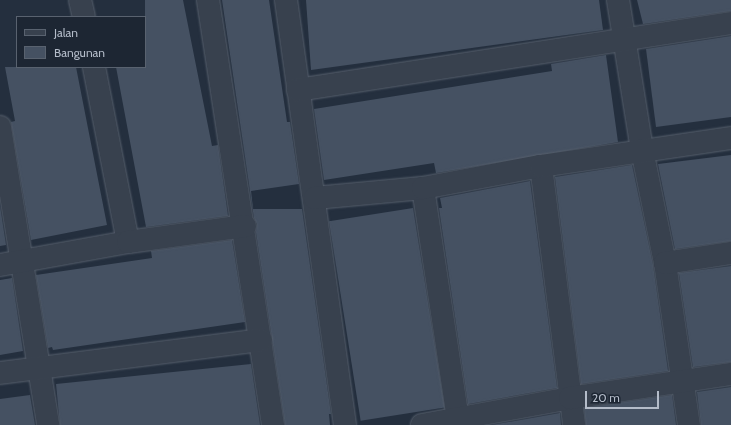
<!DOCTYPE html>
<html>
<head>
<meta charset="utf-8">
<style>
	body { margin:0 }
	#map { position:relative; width:731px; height:425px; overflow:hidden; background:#242f3e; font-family:Cabin,sans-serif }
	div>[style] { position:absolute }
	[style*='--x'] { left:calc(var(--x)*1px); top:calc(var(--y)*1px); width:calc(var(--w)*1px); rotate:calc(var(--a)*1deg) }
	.building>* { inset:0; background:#455162; transform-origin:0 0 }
	.roads { filter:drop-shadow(0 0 1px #565f6c) drop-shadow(0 0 1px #565f6c) }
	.street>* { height:22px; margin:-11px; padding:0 11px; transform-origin:11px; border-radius:11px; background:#38414e }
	span { translate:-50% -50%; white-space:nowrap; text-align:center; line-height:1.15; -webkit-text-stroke:3.5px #1d2633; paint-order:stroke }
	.legend { position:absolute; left:16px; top:16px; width:130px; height:52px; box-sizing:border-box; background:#1d2633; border:1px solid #59626f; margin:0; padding:5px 7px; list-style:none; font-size:12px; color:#b4bcc9 }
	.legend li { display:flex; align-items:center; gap:8px; height:20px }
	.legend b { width:20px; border:1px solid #59626f }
	.scale { position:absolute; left:585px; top:391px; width:74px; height:18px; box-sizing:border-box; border:2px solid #b4bcc9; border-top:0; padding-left:5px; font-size:12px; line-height:14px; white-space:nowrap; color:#b4bcc9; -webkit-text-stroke:3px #1d2633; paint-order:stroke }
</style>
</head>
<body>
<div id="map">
	<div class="building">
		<div style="clip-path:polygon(145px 0,183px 0,212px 146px,218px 145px,228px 216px,146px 227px,116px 67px,145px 67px)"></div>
		<div style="clip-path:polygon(222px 0,269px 0,287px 122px,290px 122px,299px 184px,251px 191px,253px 209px,302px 209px,331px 414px,329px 414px,330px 425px,285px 425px,256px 232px,257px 224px,254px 218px)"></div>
		<div style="clip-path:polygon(306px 0,599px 0,603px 30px,311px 70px)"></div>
		<div style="clip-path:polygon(637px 0,731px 0,731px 11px,643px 24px)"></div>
		<div style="clip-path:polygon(731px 36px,731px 117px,656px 127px,646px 49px)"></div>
		<div style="clip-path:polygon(606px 55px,618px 142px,436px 173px,434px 163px,324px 180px,314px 109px,552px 71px,551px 64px)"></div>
		<div style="clip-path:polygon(5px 67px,76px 67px,107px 225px,31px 240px,11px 122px,15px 121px)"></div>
		<div style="clip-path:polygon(731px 155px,731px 241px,675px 249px,658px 164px)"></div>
		<div style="clip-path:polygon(632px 165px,653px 265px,668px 371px,581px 384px,555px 177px)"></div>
		<div style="clip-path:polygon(530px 181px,557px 388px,468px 404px,439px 208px,442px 208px,440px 198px)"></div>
		<div style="clip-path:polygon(0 206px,6px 245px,0 246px)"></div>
		<div style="left:413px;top:208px;width:202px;height:85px;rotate:81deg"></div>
		<div style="clip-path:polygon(232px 240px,245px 322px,53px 350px,52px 347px,48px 348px,36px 275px,152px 258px,151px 251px)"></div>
		<div style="clip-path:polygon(731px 266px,731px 362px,693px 367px,679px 273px)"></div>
		<div style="clip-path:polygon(12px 278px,23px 351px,0 355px,0 280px)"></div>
		<div style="clip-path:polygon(251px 364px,260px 425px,60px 425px,56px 384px)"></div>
		<div style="clip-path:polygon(731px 387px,731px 425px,701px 425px,697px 392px)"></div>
		<div style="clip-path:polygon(30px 395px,35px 425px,0 425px,0 399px)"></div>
		<div style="clip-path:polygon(672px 395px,676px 425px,586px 425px,584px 408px)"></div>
		<div style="clip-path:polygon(560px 413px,561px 425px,492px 425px)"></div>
	</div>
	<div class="roads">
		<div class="street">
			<div style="--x:80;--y:0;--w:17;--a:77"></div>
			<div style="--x:208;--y:0;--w:430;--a:81.3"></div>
			<div style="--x:286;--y:0;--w:429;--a:82.1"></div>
			<div style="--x:618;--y:0;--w:152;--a:80.9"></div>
			<div style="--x:642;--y:150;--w:115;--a:78.5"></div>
			<div style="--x:665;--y:263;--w:164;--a:81.6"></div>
			<div style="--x:94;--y:67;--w:178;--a:79"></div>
			<div style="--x:298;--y:90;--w:438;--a:-8.8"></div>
			<div style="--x:0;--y:127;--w:302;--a:80.8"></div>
			<div style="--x:541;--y:166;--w:261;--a:82.7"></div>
			<div style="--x:423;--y:188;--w:240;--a:81.4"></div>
			<div style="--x:315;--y:198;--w:108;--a:-5.3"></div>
			<div style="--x:423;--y:188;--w:120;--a:-10.6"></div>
			<div style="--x:541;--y:166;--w:192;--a:-8.4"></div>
			<div style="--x:665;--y:263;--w:67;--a:-8.6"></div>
			<div style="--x:0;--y:265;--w:130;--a:-10.2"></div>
			<div style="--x:128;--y:242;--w:118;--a:-7.8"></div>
			<div style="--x:0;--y:373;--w:263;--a:-7.2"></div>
			<div style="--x:422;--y:425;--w:150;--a:-10.3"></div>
			<div style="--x:570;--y:398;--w:163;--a:-8.5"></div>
		</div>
	</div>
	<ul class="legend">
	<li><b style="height:5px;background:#38414e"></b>Jalan</li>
	<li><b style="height:11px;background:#455162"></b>Bangunan</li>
	</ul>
	<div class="scale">20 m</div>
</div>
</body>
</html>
